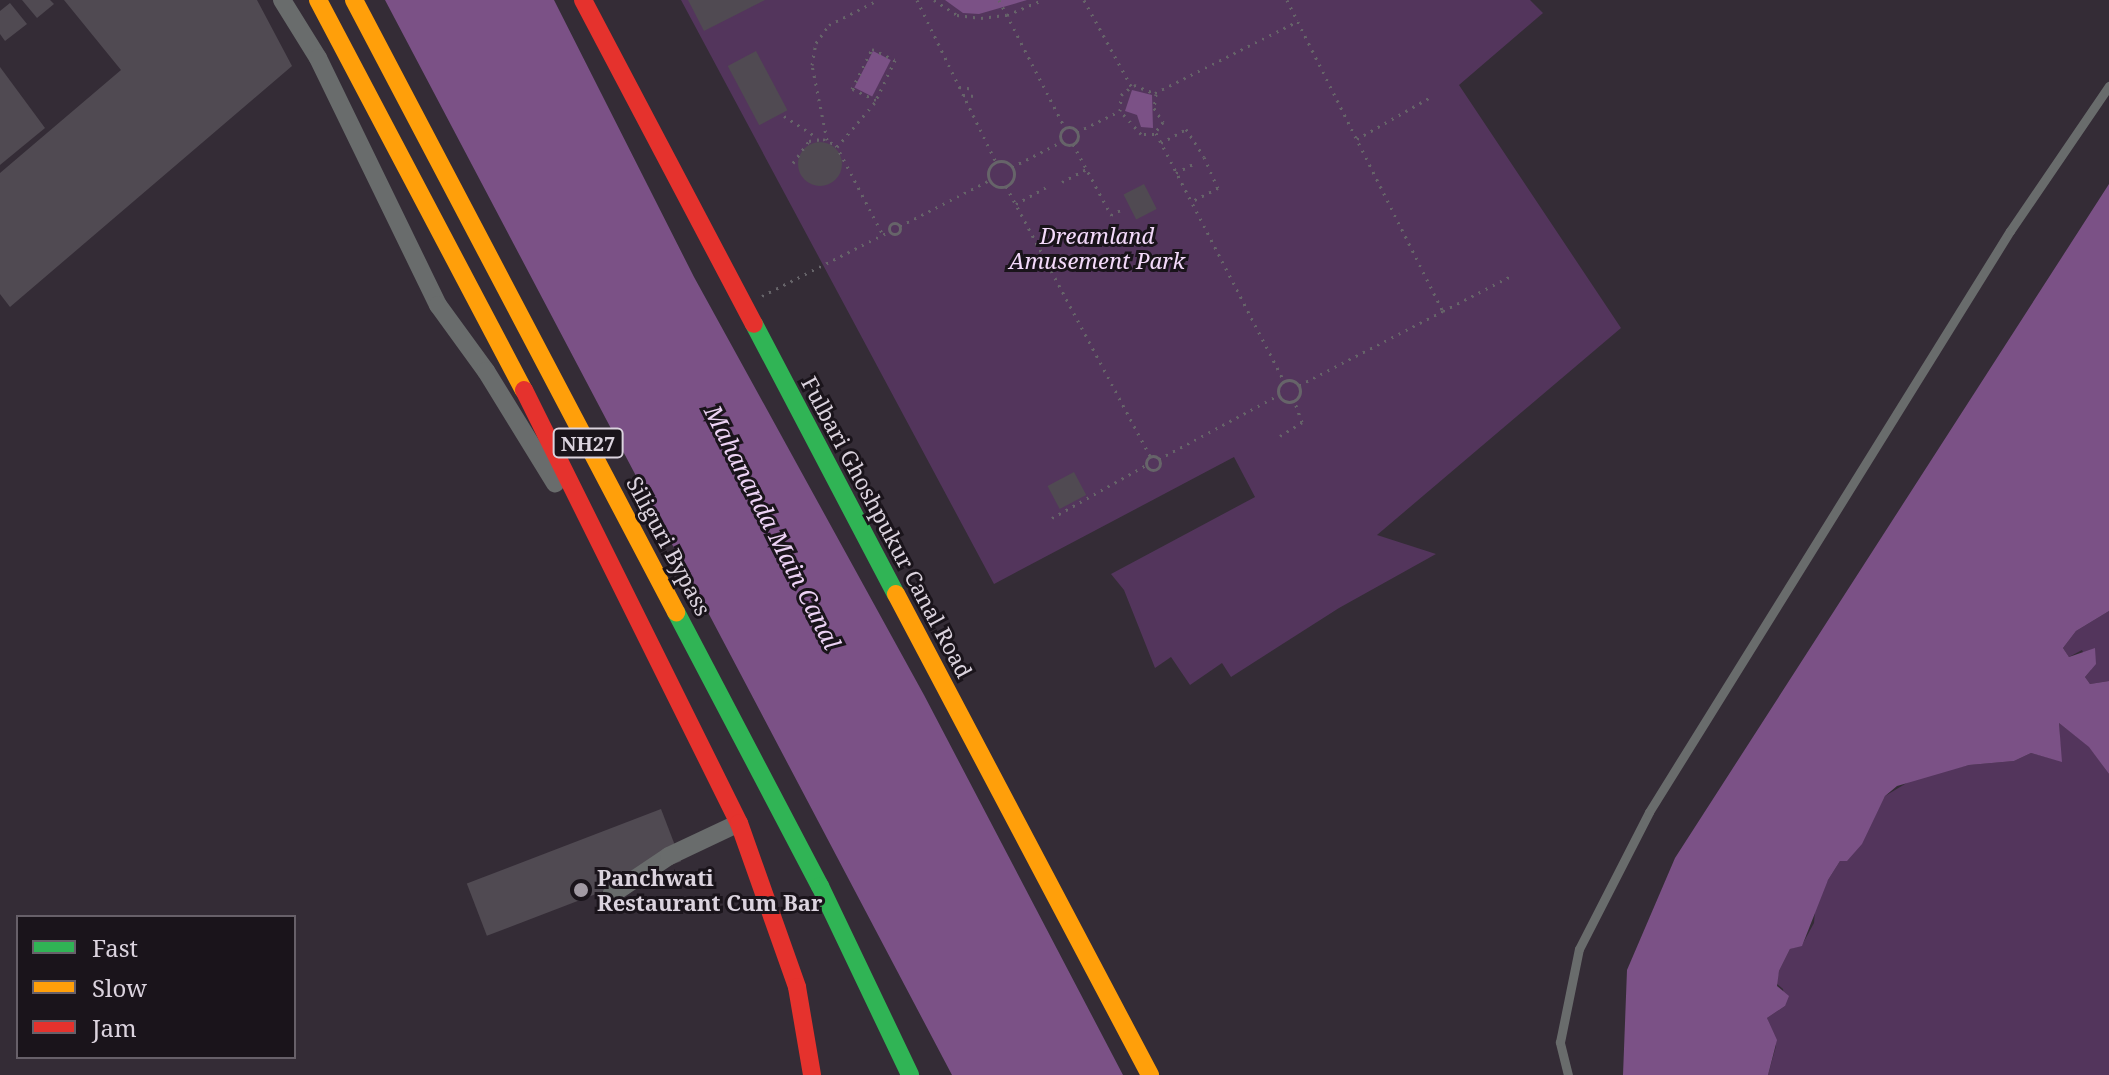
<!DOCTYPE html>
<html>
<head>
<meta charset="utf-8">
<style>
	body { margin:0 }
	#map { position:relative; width:2109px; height:1075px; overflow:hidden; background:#342c36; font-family:"Noto Serif",serif }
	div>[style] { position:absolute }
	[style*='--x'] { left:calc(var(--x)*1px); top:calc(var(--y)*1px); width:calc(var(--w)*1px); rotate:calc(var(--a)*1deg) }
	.green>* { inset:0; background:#53355c }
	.water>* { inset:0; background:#7b5186; transform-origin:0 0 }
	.building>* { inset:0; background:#504a52; transform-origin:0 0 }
	.round { border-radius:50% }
	.path>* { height:3px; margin-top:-1.5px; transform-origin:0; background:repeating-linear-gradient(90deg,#666469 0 2px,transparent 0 8px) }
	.path>.ring { margin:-1.5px; padding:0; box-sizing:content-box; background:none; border:3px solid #666469; border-radius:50% }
	.lane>* { height:9px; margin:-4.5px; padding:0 4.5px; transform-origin:4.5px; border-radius:4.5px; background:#696c6c }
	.street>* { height:18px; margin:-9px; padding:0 9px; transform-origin:9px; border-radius:9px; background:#696c6c }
	.fast>* { height:18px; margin:-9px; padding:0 9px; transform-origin:9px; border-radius:9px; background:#30b455 }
	.slow>* { height:18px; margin:-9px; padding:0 9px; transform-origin:9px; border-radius:9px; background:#ff9f0a }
	.jam>* { height:18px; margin:-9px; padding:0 9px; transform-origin:9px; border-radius:9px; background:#e5322d }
	.dots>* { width:22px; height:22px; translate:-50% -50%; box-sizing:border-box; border:4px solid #1a141b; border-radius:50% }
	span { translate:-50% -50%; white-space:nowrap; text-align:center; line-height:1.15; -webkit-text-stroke:6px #1a141b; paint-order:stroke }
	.shield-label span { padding:2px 6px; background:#1a141b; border:2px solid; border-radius:6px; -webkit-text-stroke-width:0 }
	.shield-label { font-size:20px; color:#dbd3de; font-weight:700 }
	.park-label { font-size:22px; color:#f4dafb; font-style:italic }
	.street-label { font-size:22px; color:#dbd3de }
	.poi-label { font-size:22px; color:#dbd3de; font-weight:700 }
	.left { translate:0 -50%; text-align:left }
	.water-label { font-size:24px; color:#edd3f5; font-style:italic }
	.legend { position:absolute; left:16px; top:915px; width:280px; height:144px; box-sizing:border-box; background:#1a141b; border:2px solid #676069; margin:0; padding:10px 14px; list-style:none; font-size:24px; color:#dbd3de }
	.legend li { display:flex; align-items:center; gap:16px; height:40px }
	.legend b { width:40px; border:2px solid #676069 }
</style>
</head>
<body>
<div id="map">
	<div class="green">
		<div style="clip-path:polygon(681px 0,1530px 0,1543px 13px,1459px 85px,1621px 328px,1377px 535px,1436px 554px,1339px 608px,1231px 677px,1222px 663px,1190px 685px,1171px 657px,1155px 668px,1124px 590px,1111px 574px,1255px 497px,1234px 457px,994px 584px)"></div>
		<div style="clip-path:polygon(2109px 611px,2109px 681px,2090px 684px,2085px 677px,2091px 670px,2082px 650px,2069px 657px,2063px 648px,2076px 631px)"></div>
		<div style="clip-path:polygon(2059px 723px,2090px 747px,2109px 774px,2109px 1075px,1768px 1075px,1776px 1046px,1767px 1018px,1785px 1006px,1783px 989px,1776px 983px,1779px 971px,1790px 949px,1802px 945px,1814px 923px,1816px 899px,1840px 861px,1862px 840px,1885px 796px,1915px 778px,1969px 765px,2014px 761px,2031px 753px,2061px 761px)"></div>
	</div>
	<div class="water">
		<div style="clip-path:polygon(385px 0,554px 0,694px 277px,924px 695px,1123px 1075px,952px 1075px)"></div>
		<div style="clip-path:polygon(945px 0,1027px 0,979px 14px,963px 13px)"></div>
		<div style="left:873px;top:51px;width:20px;height:41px;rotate:27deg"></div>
		<div style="clip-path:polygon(1132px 90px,1152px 95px,1153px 128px,1141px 127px,1137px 115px,1125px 111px)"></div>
		<div style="clip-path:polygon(2109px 184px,2109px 611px,2076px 631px,2063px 648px,2069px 657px,2095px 648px,2096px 664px,2085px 677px,2090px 684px,2109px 681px,2109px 774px,2089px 747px,2059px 723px,2062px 762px,2031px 753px,2014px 761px,1969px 765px,1897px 786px,1885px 796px,1862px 844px,1847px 861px,1840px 861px,1828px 880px,1802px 946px,1790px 949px,1779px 971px,1777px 986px,1789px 996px,1785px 1006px,1767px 1018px,1777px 1040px,1768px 1075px,1623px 1075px,1627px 970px,1675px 858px)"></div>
	</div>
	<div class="building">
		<div style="clip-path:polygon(22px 0,50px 0,54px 4px,37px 18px)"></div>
		<div style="clip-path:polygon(64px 0,257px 0,292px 66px,10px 307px,0 294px,0 173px,121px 70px)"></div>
		<div style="clip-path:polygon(688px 0,765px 0,704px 31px)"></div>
		<div style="clip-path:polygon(10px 3px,27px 24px,5px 41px,0 34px,0 11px)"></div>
		<div style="left:756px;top:51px;width:67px;height:32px;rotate:62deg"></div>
		<div style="clip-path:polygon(0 67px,45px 128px,0 165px)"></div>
		<div class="round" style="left:798px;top:142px;width:44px;height:44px"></div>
		<div style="left:1144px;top:184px;width:28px;height:23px;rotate:63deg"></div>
		<div style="left:1074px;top:472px;width:26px;height:30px;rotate:62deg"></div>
		<div style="left:661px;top:809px;width:56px;height:208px;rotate:69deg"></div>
	</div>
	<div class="path">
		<div style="--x:917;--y:0;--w:180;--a:64"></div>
		<div style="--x:934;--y:0;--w:27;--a:33"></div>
		<div style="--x:957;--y:15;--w:24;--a:7"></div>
		<div style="--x:981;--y:18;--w:26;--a:-7"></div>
		<div style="--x:1007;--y:15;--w:39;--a:-23"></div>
		<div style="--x:999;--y:0;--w:144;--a:62.7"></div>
		<div style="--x:1084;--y:0;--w:98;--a:61.3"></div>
		<div style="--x:1287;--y:0;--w:348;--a:63.4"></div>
		<div style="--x:1443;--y:311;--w:163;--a:152.7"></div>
		<div style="--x:872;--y:49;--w:25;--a:26"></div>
		<div style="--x:895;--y:60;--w:44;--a:115.4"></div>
		<div style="--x:876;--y:100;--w:26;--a:-155"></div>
		<div style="--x:852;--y:89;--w:45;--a:-63.4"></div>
		<div style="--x:1134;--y:85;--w:24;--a:22"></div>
		<div style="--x:1156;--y:94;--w:14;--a:98"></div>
		<div style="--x:1154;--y:108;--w:17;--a:57"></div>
		<div style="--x:1163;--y:122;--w:15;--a:127"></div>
		<div style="--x:1154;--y:134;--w:13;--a:180"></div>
		<div style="--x:1141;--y:134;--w:31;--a:-132"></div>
		<div style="--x:1120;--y:111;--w:16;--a:-86"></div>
		<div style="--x:1121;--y:95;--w:16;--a:-38"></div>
		<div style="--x:959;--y:87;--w:16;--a:7"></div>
		<div style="--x:1155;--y:93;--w:160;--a:-26.7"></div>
		<div style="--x:963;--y:95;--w:12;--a:5"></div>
		<div style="--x:784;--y:116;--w:40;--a:32.9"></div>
		<div class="ring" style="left:1060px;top:127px;width:15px;height:15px"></div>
		<div style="--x:1077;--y:132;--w:48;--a:-26"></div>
		<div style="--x:1156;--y:133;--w:279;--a:62.7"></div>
		<div style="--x:1357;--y:139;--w:83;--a:-29.7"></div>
		<div style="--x:827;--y:140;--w:76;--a:-101.3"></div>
		<div style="--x:812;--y:65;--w:22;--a:-80"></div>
		<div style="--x:816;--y:43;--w:22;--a:-54"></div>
		<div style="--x:829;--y:25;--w:55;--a:-27"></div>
		<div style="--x:1161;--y:143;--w:29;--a:-29"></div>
		<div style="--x:1186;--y:129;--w:33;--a:57"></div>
		<div style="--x:1204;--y:157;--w:34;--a:66"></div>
		<div style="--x:1218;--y:188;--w:30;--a:153"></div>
		<div style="--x:1073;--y:144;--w:81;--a:61.8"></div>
		<div style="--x:1111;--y:215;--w:11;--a:-27"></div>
		<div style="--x:837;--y:147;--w:60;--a:-49.7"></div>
		<div class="ring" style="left:988px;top:161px;width:23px;height:23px"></div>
		<div style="--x:793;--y:163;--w:27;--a:-54"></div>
		<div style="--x:809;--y:141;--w:14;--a:-8"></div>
		<div style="--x:823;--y:139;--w:14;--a:25"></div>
		<div style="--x:836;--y:145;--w:102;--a:62.4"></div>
		<div style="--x:1012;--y:167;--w:55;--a:-27"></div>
		<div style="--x:1176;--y:173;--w:19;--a:-28"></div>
		<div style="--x:1062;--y:182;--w:27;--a:-28"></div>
		<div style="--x:1006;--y:186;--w:306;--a:61.9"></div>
		<div style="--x:1016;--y:204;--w:35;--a:-29"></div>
		<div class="ring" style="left:889.5px;top:223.5px;width:8px;height:8px"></div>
		<div style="--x:900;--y:226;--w:101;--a:-27.1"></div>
		<div style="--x:762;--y:296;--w:144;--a:-26.9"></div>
		<div style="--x:1443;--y:311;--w:79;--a:-27.2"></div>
		<div class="ring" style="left:1278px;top:380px;width:19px;height:19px"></div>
		<div style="--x:1280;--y:436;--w:26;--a:-32"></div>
		<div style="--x:1302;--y:422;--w:23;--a:-110"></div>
		<div class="ring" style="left:1146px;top:456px;width:11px;height:11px"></div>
		<div style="--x:1159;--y:459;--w:136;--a:-28.1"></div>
		<div style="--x:1052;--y:518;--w:108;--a:-29.4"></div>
	</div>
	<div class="lane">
		<div style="--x:1568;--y:1075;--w:34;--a:-104"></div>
		<div style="--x:1560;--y:1042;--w:95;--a:-78.5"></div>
		<div style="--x:1579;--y:949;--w:154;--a:-62.9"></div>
		<div style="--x:1649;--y:812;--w:684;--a:-58.15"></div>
		<div style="--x:2010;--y:231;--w:176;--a:-55.7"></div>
	</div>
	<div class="street">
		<div style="--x:282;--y:0;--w:68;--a:58.2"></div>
		<div style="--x:318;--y:58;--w:275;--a:64.1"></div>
		<div style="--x:438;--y:305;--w:82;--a:54"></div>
		<div style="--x:486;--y:371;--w:132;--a:58.4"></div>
		<div style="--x:611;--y:895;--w:70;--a:-33.9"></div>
		<div style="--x:669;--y:856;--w:77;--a:-25.2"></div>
	</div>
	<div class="fast">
		<div style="--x:754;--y:324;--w:305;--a:62.3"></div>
		<div style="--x:676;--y:612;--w:310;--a:62.3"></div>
		<div style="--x:820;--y:886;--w:209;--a:64.5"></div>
	</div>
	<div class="slow">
		<div style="--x:318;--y:0;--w:441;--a:62.2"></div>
		<div style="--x:354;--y:0;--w:692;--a:62.25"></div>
		<div style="--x:896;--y:594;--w:544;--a:62.16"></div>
	</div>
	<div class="jam">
		<div style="--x:583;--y:0;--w:366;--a:62.2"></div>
		<div style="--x:524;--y:390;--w:483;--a:63.6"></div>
		<div style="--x:739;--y:823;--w:174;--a:70.5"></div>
		<div style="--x:797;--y:987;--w:89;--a:80.3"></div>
	</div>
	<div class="dots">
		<div style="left:581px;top:890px;background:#a199a3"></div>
	</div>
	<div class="shield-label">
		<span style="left:588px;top:443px">NH27</span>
	</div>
	<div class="park-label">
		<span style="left:1097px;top:248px">Dreamland<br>Amusement Park</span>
	</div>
	<div class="street-label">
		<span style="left:887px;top:527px;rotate:62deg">Fulbari Ghoshpukur Canal Road</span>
		<span style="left:669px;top:546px;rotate:62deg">Siliguri Bypass</span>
	</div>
	<div class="poi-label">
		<span class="left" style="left:597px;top:890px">Panchwati<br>Restaurant Cum Bar</span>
	</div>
	<div class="water-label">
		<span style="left:773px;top:527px;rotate:63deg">Mahananda Main Canal</span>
	</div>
	<ul class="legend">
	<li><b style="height:10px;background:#30b455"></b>Fast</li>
	<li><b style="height:10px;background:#ff9f0a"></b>Slow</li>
	<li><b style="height:10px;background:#e5322d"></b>Jam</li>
	</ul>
</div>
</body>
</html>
